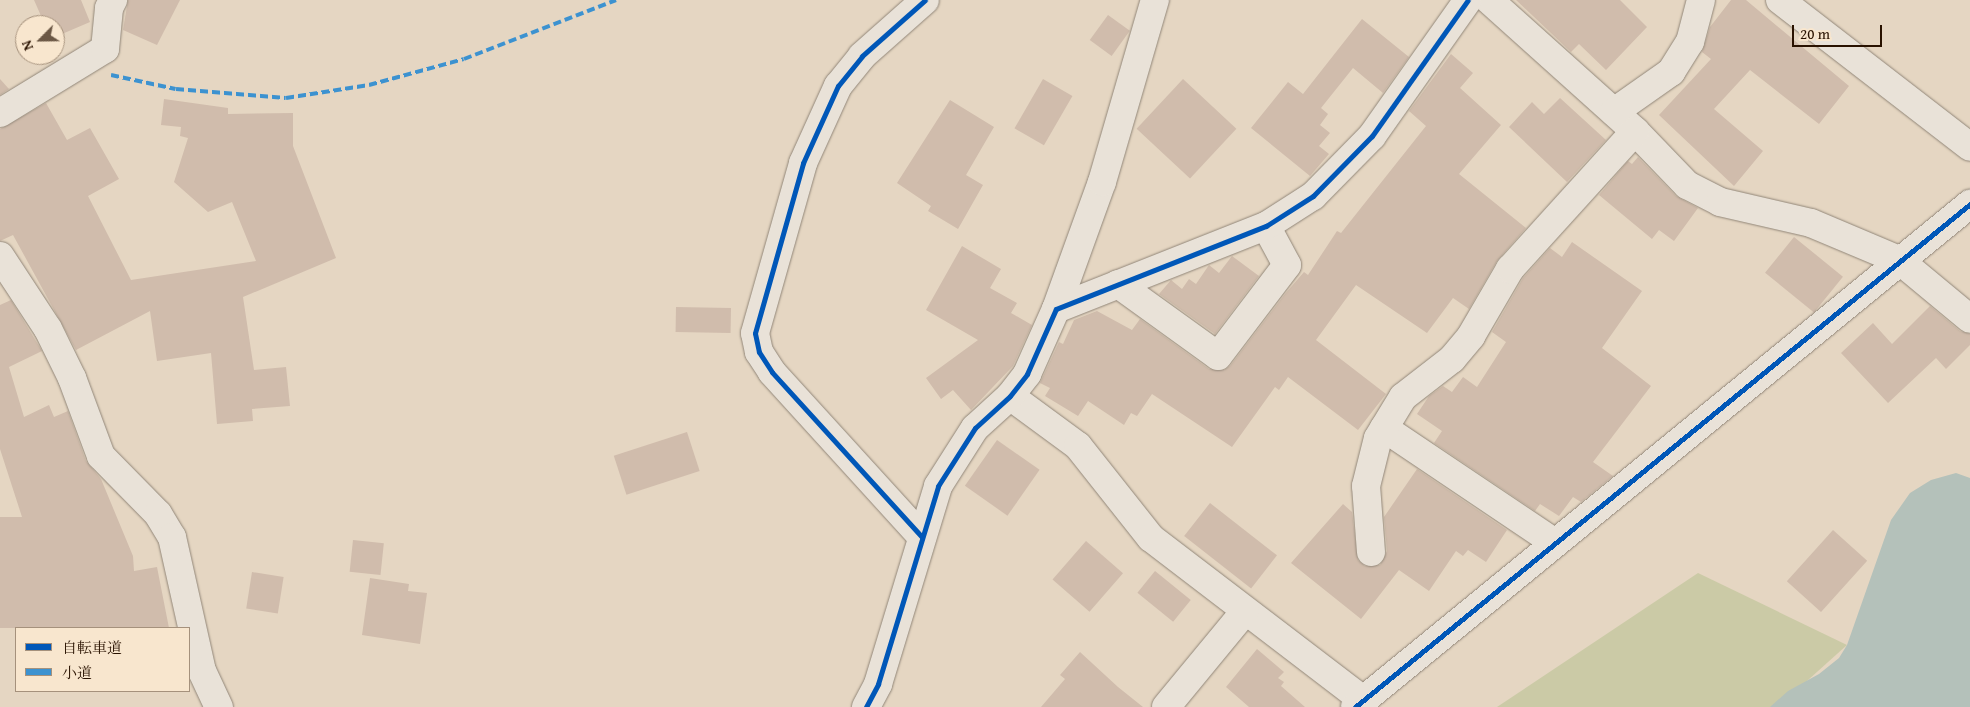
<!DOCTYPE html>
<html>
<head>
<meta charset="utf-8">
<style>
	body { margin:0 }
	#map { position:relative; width:1970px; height:707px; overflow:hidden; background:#e5d6c2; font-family:"Gentium Book Plus","Noto Serif JP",serif }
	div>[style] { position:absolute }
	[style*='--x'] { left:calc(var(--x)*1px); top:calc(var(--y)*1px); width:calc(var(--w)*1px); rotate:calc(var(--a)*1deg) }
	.green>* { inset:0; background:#cbcaa6 }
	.water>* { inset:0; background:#b4c1ba }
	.building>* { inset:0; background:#d0bcac; transform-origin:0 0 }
	.roads { filter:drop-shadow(0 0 1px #918678) drop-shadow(0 0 1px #918678) }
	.minor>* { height:28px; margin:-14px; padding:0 14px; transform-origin:14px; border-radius:14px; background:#e9e2d8 }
	.tertiary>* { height:28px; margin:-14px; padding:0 14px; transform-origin:14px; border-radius:14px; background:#e9e2d8 }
	.quiet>* { height:4px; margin-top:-2px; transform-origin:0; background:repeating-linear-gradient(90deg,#3c92d0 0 8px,transparent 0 12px) }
	.cycleway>* { height:5px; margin:-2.5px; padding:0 2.5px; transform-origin:2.5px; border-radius:2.5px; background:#0057b8 }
	span { translate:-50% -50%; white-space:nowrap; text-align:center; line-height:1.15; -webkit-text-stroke:4.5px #f8e6ce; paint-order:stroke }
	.legend { position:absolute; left:15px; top:627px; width:175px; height:65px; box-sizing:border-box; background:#f8e6ce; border:1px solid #a5917c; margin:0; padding:6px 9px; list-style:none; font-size:15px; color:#291200 }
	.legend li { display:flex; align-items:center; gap:10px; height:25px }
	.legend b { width:25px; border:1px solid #a5917c }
	.north { position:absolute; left:15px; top:15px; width:50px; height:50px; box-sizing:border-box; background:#f8e6ce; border:1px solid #a5917c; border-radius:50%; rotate:247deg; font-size:14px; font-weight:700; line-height:20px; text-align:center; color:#291200 }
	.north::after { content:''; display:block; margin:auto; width:18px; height:22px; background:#6b5744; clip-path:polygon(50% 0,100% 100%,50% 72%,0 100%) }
	.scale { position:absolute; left:1792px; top:25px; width:90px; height:22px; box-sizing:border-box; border:2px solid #291200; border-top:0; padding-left:6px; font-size:15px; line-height:18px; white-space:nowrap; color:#291200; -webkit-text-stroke:4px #f8e6ce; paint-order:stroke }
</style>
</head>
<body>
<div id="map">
	<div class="green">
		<div style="clip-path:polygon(1698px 573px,1847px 645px,1778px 707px,1497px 707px)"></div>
	</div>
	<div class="water">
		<div style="clip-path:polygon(1956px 473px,1970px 478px,1970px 707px,1770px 707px,1788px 691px,1819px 674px,1839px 658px,1847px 645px,1891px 520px,1910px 493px,1931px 480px)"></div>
	</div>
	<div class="building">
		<div style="clip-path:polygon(34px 0,81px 0,90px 22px,55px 37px,55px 25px,45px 25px)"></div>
		<div style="clip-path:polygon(128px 0,180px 0,157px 45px,123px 30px)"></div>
		<div style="clip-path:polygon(1516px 0,1620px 0,1647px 27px,1606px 70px,1579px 44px,1571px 52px)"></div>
		<div style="clip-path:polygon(1731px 0,1746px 0,1849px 86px,1819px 124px,1750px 70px,1714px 109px,1763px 151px,1734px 186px,1659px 115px,1711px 59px,1702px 52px,1710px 27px)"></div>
		<div style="left:1108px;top:15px;width:27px;height:31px;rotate:36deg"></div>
		<div style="clip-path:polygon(1362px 19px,1409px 57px,1383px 93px,1353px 68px,1321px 108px,1328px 114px,1320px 125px,1330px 133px,1319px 146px,1329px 154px,1310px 176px,1251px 128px,1288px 82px,1303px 94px)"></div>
		<div style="clip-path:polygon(1451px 54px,1473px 73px,1460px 88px,1501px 125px,1459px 174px,1526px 228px,1497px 261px,1469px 309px,1453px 298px,1427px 333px,1356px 285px,1316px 340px,1386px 394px,1358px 430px,1288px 377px,1279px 390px,1275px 387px,1232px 447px,1152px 394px,1137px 416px,1131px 413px,1124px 425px,1088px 401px,1078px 416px,1045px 396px,1050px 388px,1040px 383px,1059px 342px,1063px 344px,1074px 320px,1097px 311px,1132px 330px,1140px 319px,1209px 369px,1224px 370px,1230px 366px,1285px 294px,1304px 272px,1308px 275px,1337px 231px,1341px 233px,1426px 126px,1409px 111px)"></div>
		<div style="clip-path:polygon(0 79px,9px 89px,0 95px)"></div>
		<div style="left:1043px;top:79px;width:34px;height:57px;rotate:30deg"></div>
		<div style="left:1183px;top:79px;width:73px;height:68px;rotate:43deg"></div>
		<div style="clip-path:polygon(1560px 98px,1606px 140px,1567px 182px,1509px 127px,1532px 102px,1544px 114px)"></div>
		<div style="clip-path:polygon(164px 99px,228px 108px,228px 114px,293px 113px,293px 146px,336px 258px,243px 297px,254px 370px,286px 367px,290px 406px,252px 409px,253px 421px,217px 424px,211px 353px,157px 361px,150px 311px,76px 350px,13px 235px,0 241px,0 129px,46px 103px,67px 140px,90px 128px,119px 179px,88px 196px,131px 280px,256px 261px,232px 202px,208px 212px,174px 182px,188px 138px,180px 136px,181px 127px,161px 125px)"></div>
		<div style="clip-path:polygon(950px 100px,994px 127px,966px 175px,983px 185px,958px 229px,928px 211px,931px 206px,897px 183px)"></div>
		<div style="clip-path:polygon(1638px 157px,1676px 196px,1698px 208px,1674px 241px,1659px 230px,1652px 239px,1599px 195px,1628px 161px,1632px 164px)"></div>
		<div style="left:1794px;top:237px;width:63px;height:46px;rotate:39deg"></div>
		<div style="clip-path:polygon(1572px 242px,1642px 291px,1602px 348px,1651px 386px,1593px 462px,1613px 476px,1581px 502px,1573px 497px,1559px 516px,1540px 504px,1535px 511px,1434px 443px,1442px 431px,1417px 414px,1429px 396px,1443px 386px,1452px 392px,1463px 377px,1477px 387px,1506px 342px,1492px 332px,1523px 278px,1550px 248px,1562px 257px)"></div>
		<div style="clip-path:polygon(962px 246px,1001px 269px,990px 288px,1017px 303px,1011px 313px,1032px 325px,1013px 366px,971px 410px,953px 390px,941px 399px,926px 378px,978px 340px,926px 310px)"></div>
		<div style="clip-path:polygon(1232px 256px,1259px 276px,1215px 334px,1159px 294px,1171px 280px,1182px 289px,1189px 279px,1196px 284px,1209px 265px,1219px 273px)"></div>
		<div style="clip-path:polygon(11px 300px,42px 351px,9px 367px,24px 417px,49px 405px,54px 417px,68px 411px,86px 461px,101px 479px,133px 556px,134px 571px,157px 567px,169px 628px,0 628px,0 517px,22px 517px,0 449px,0 305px)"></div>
		<div style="clip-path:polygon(1930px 306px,1960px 331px,1970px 334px,1970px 345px,1946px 369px,1936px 358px,1888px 403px,1841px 353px,1873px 323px,1892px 344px)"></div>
		<div style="left:676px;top:307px;width:55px;height:25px;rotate:1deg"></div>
		<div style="left:687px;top:432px;width:41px;height:77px;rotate:72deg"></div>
		<div style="left:997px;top:440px;width:52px;height:56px;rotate:35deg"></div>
		<div style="clip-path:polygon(1417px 469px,1507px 530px,1486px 562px,1468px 550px,1463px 556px,1456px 551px,1429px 591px,1399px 570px,1361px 619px,1291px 563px,1343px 504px,1352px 512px,1358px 560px,1365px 566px,1380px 565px,1387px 551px,1384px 517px)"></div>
		<div style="left:1210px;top:503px;width:85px;height:42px;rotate:38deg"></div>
		<div style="left:1833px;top:530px;width:46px;height:69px;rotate:42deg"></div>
		<div style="left:353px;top:540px;width:31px;height:32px;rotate:6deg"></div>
		<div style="left:1086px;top:541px;width:49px;height:51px;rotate:41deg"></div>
		<div style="left:1155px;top:571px;width:46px;height:28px;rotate:39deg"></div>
		<div style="left:252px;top:572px;width:32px;height:37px;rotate:9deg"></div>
		<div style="clip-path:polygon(370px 578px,409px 584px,408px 591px,427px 593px,420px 644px,362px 635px)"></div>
		<div style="clip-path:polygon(1257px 649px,1284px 672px,1278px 678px,1284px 682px,1281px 686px,1305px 707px,1249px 707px,1226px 687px)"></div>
		<div style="clip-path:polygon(1080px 652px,1118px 687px,1143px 707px,1041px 707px,1065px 679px,1060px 675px)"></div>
	</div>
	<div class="roads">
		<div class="minor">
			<div style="--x:1489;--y:0;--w:196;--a:41.9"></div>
			<div style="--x:1635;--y:131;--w:75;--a:46.1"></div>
			<div style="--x:1687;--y:185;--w:37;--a:27"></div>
			<div style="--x:1720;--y:202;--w:93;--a:13"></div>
			<div style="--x:1811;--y:223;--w:95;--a:22.8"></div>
			<div style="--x:1899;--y:260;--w:92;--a:39.7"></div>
			<div style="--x:1614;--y:112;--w:70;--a:-35.1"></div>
			<div style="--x:1671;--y:72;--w:36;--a:-58"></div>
			<div style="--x:1690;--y:42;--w:43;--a:-75.3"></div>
			<div style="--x:0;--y:113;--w:123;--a:-31.4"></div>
			<div style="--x:105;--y:49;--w:41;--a:-84.4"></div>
			<div style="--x:109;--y:8;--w:9;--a:-63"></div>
			<div style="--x:0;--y:256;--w:87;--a:56.7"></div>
			<div style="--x:48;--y:329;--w:55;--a:63.9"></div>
			<div style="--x:72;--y:378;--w:83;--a:69.6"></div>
			<div style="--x:101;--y:456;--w:81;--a:45.5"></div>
			<div style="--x:158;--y:514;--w:27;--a:59"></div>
			<div style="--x:172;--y:537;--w:137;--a:77.4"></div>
			<div style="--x:202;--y:671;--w:40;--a:65"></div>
			<div style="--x:1118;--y:284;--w:123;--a:35.8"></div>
			<div style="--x:1218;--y:356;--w:114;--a:-52.8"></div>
			<div style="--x:1287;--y:265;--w:44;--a:-118.3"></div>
			<div style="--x:1056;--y:309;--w:135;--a:-70.1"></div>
			<div style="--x:1102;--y:182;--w:190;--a:-73.8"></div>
			<div style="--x:1010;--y:396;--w:84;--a:36.3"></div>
			<div style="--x:1078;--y:446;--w:117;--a:51.6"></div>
			<div style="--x:1151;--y:538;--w:267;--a:37.4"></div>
			<div style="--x:1384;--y:428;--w:206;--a:33.9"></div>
			<div style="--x:922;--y:537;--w:223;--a:-132.3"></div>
			<div style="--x:772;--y:372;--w:24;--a:-123"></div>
			<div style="--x:759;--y:352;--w:19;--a:-102"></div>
			<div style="--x:755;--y:333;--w:177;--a:-74.2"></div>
			<div style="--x:803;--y:163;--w:85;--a:-65.6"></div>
			<div style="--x:838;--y:86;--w:38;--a:-51"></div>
			<div style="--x:862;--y:56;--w:84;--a:-41.6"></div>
			<div style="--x:1371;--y:552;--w:66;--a:-94.3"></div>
			<div style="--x:1366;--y:486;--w:49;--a:-76"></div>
			<div style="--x:1378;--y:438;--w:48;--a:-58.6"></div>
			<div style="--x:1403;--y:397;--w:62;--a:-37.8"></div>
			<div style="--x:1452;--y:359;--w:30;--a:-50"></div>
			<div style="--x:1471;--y:336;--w:78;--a:-59.8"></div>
			<div style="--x:1510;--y:269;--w:186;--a:-47.8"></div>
			<div style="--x:866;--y:707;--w:26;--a:-62"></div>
			<div style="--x:878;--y:684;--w:207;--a:-73.1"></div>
			<div style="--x:938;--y:486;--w:69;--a:-57.5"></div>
			<div style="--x:975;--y:428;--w:47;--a:-42.4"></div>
			<div style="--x:1010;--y:396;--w:28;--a:-52"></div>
			<div style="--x:1027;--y:374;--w:71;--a:-66"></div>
			<div style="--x:1056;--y:309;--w:226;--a:-21.6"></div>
			<div style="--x:1266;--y:226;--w:56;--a:-32.6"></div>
			<div style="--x:1313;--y:196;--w:84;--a:-45.5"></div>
			<div style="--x:1372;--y:136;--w:166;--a:-54.8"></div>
			<div style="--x:1166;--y:707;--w:124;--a:-50.5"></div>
		</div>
		<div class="tertiary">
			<div style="--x:1780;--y:0;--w:240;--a:37.7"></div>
			<div style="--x:1355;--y:707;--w:795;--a:-39.28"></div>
		</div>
	</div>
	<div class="quiet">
		<div style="--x:111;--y:75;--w:66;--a:12.2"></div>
		<div style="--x:176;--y:89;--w:110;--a:4.7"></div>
		<div style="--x:286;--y:98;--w:84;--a:-8.9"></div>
		<div style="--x:369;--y:85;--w:98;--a:-15.3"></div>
		<div style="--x:464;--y:59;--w:163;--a:-21.2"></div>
	</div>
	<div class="cycleway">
		<div style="--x:922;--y:537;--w:223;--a:-132.3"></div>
		<div style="--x:772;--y:372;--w:24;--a:-123"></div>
		<div style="--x:759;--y:352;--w:19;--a:-102"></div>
		<div style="--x:755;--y:333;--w:177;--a:-74.2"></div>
		<div style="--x:803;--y:163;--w:85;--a:-65.6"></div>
		<div style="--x:838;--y:86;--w:38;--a:-51"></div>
		<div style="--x:862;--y:56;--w:84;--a:-41.6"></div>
		<div style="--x:866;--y:707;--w:26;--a:-62"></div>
		<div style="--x:878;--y:684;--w:207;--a:-73.1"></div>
		<div style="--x:938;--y:486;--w:69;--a:-57.5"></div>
		<div style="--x:975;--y:428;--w:47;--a:-42.4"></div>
		<div style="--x:1010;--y:396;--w:28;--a:-52"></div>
		<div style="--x:1027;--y:374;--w:71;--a:-66"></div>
		<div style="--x:1056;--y:309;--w:226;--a:-21.6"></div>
		<div style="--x:1266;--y:226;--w:56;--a:-32.6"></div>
		<div style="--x:1313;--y:196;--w:84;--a:-45.5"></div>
		<div style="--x:1372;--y:136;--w:166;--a:-54.8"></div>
		<div style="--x:1355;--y:707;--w:795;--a:-39.28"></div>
	</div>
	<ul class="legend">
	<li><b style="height:6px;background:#0057b8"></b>自転車道</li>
	<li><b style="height:6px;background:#3c92d0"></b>小道</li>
	</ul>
	<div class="north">N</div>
	<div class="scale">20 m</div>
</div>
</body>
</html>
